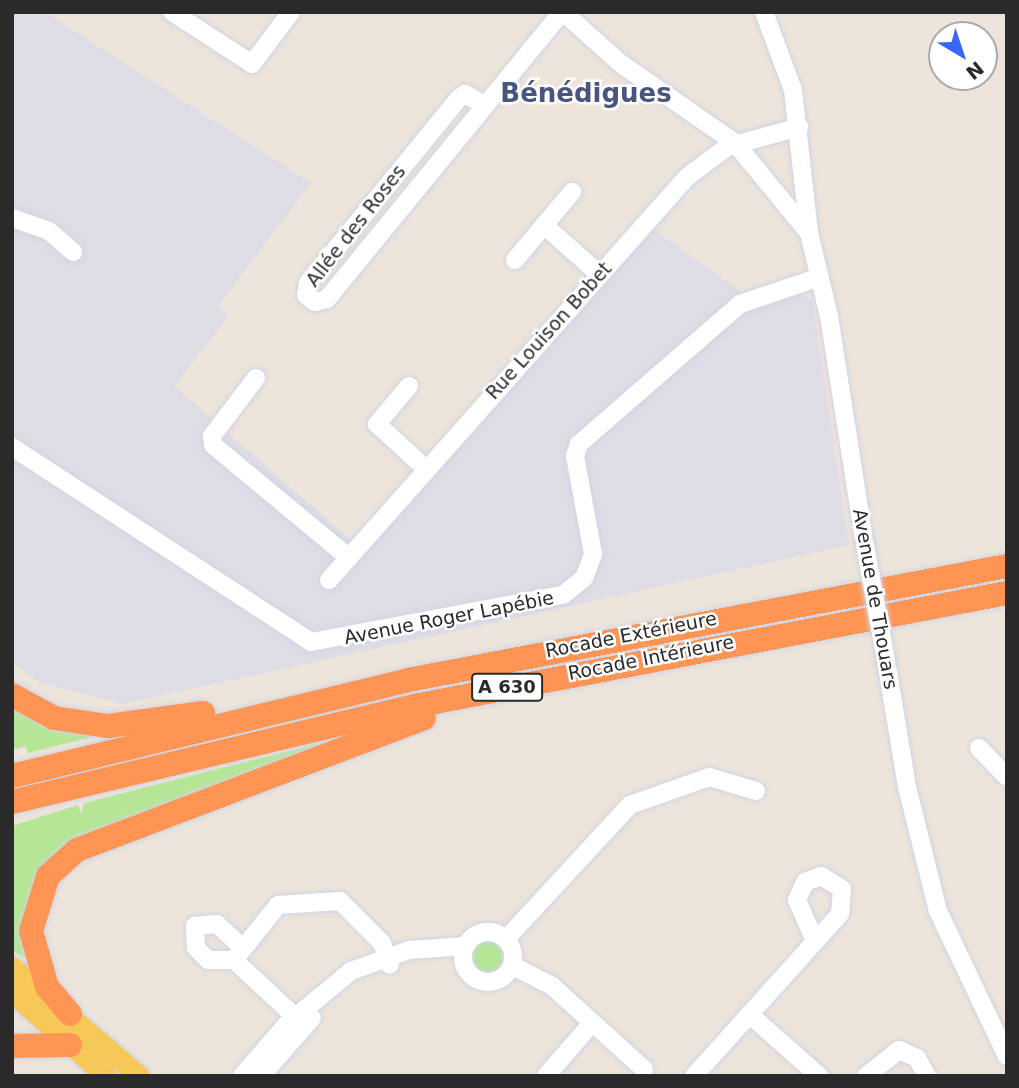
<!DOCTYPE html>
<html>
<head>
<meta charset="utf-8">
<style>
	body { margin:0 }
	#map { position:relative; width:1019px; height:1088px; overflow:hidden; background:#ede4db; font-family:"DejaVu Sans",sans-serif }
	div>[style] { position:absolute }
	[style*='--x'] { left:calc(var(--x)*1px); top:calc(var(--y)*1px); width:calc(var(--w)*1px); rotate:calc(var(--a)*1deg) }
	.industrial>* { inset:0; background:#dedce5 }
	.green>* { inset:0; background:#b5e695 }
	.round { border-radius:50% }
	.roads { filter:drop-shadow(0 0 2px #d0d5e3) drop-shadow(0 0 2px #d0d5e3) }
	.minor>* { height:18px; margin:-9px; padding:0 9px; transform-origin:9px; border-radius:9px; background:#fff }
	.minor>.ring { margin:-9px; padding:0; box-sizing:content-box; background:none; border:18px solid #fff; border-radius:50% }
	.major>* { height:21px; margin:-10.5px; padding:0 10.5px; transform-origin:10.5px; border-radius:10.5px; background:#f6c857 }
	.highway>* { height:24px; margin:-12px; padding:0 12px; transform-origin:12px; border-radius:12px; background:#ff9554 }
	.bridges { filter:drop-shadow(0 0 2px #d0d5e3) drop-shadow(0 0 2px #d0d5e3) }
	.minor-bridge>* { height:18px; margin:-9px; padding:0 9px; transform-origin:9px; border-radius:9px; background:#fff }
	span { translate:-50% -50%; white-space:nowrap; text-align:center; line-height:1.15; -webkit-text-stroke:5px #fff; paint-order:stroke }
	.shield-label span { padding:2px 5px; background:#fff; border:2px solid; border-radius:5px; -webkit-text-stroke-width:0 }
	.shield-label { font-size:18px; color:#2a2a2a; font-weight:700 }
	.street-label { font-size:19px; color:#2a2a2a }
	.district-label { font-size:26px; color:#48557c; font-weight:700 }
	.frame { position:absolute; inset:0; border:14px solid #2a2a2a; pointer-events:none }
	.north { position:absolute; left:928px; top:21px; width:70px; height:70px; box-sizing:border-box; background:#fff; border:2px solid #aaa; border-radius:50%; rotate:141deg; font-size:19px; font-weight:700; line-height:28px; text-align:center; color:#2a2a2a }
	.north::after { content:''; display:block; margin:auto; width:24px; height:32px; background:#3666ff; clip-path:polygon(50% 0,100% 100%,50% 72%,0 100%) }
</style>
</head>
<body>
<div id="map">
	<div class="industrial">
		<div style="clip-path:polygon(12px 12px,45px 12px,311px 183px,218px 306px,228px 317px,174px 386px,358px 546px,645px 223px,759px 305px,794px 292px,812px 300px,849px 545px,122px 704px,39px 682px,12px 663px)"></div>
	</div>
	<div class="green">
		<div style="clip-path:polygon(12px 703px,100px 735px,28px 753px,25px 746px,12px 750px)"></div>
		<div style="clip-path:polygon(352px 735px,61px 855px,30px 960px,12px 951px,12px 826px,78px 805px,81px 813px,84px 803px)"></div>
		<div class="round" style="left:472px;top:941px;width:32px;height:32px"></div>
	</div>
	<div class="roads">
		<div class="minor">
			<div style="--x:172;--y:12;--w:95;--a:33"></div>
			<div style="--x:252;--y:64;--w:65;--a:-53.1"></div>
			<div style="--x:563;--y:12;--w:76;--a:41.8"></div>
			<div style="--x:620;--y:63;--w:140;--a:34.8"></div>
			<div style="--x:735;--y:143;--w:117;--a:50.6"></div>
			<div style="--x:764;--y:12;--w:83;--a:69.6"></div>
			<div style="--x:793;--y:90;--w:144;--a:83.6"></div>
			<div style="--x:809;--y:233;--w:85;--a:76.5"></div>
			<div style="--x:829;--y:316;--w:232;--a:81.1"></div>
			<div style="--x:483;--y:104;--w:21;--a:-151"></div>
			<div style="--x:465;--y:94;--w:7;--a:146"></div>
			<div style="--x:459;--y:98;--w:239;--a:129.2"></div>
			<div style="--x:308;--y:283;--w:12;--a:99"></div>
			<div style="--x:306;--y:295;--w:11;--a:38"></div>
			<div style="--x:315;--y:302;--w:12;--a:-14"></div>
			<div style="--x:327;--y:299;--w:371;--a:-50.7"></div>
			<div style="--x:12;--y:218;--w:39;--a:19"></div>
			<div style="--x:49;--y:231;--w:32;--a:41"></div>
			<div style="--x:544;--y:225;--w:74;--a:41.7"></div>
			<div style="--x:515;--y:260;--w:89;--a:-50"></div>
			<div style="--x:256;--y:378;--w:73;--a:127.2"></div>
			<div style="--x:212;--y:436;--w:9;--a:84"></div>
			<div style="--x:213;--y:445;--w:175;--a:39.7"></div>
			<div style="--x:409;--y:386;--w:50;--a:130.1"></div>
			<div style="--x:377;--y:424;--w:67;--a:42.6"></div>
			<div style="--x:12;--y:447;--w:357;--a:33.1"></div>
			<div style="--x:311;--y:642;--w:256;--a:-10.6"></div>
			<div style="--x:563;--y:595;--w:27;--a:-39"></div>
			<div style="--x:584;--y:578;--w:26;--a:-69"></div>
			<div style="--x:593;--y:554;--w:100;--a:-100.4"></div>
			<div style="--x:575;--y:456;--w:13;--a:-72"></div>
			<div style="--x:579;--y:444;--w:213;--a:-41"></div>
			<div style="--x:740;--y:304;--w:84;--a:-18.6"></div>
			<div style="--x:329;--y:580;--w:539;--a:-48.38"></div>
			<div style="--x:687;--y:177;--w:50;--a:-36.9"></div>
			<div style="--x:727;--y:147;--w:75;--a:-15.5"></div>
			<div style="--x:886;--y:660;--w:129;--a:80.6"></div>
			<div style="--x:907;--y:787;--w:128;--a:76"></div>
			<div style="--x:938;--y:911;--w:161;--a:64.6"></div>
			<div style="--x:979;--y:748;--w:40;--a:46"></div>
			<div class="ring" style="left:463px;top:932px;width:32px;height:32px"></div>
			<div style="--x:506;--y:939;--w:183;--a:-47.2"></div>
			<div style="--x:630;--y:805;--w:84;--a:-19.5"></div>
			<div style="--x:709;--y:777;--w:49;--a:16.6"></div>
			<div style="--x:234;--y:960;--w:26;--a:180"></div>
			<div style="--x:208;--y:960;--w:17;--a:-135"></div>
			<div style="--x:196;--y:948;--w:22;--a:-93"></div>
			<div style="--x:195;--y:926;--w:22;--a:-5"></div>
			<div style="--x:217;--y:924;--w:33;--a:43"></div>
			<div style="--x:513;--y:966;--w:44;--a:27.1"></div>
			<div style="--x:552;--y:986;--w:124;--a:42.1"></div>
			<div style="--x:749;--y:1014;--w:94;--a:41.5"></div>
			<div style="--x:305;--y:1026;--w:97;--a:-137.1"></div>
			<div style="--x:234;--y:960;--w:70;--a:-51.3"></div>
			<div style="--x:278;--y:905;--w:62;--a:-3.7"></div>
			<div style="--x:340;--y:901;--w:59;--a:45"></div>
			<div style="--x:382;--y:943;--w:23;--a:70"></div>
			<div style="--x:242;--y:1076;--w:67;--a:-49.2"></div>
			<div style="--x:286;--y:1025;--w:85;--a:-39.7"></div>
			<div style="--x:351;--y:971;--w:62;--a:-19.9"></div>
			<div style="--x:409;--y:950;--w:57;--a:-4"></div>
			<div style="--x:261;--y:1076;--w:77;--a:-48.7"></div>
			<div style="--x:546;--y:1076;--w:70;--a:-49"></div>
			<div style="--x:694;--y:1076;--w:218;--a:-48"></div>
			<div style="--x:840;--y:914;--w:25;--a:-85"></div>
			<div style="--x:842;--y:889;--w:25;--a:-148"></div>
			<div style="--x:821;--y:876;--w:17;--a:159"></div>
			<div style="--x:805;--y:882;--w:20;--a:114"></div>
			<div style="--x:797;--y:900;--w:45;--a:66.3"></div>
			<div style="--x:866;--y:1076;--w:42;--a:-38.2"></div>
			<div style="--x:899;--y:1050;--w:20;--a:24"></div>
			<div style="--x:917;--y:1058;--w:21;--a:61"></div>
		</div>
		<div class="major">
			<div style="--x:12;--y:967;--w:167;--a:40.6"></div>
			<div style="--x:12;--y:992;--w:126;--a:41.8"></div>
		</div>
		<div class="highway">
			<div style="--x:12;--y:695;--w:48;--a:28.7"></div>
			<div style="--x:54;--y:718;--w:55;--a:8.4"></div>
			<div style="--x:108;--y:726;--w:96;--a:-7.8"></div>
			<div style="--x:12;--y:776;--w:407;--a:-13.6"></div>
			<div style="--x:408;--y:680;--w:610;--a:-10.78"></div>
			<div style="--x:12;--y:802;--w:413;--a:-13.4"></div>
			<div style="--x:414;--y:706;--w:604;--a:-10.79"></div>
			<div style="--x:70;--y:1014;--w:35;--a:-130"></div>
			<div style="--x:47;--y:987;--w:58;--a:-105.9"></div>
			<div style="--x:31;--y:931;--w:58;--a:-72.8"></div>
			<div style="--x:48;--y:876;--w:39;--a:-42"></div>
			<div style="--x:77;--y:850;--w:371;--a:-20.8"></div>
			<div style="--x:12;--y:1046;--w:58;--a:-1"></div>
		</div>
	</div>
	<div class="bridges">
		<div class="minor-bridge">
			<div style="--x:865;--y:545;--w:117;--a:79.7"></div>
		</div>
	</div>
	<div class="shield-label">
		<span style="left:507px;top:687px">A 630</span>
	</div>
	<div class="street-label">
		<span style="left:356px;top:226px;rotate:-52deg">Allée des Roses</span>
		<span style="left:549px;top:331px;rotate:-48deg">Rue Louison Bobet</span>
		<span style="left:875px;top:599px;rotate:80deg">Avenue de Thouars</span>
		<span style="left:449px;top:618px;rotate:-11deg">Avenue Roger Lapébie</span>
		<span style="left:631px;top:635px;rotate:-11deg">Rocade Extérieure</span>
		<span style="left:651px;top:658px;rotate:-11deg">Rocade Intérieure</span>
	</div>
	<div class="district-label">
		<span style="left:586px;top:94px">Bénédigues</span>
	</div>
	<div class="frame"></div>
	<div class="north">N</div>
</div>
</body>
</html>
